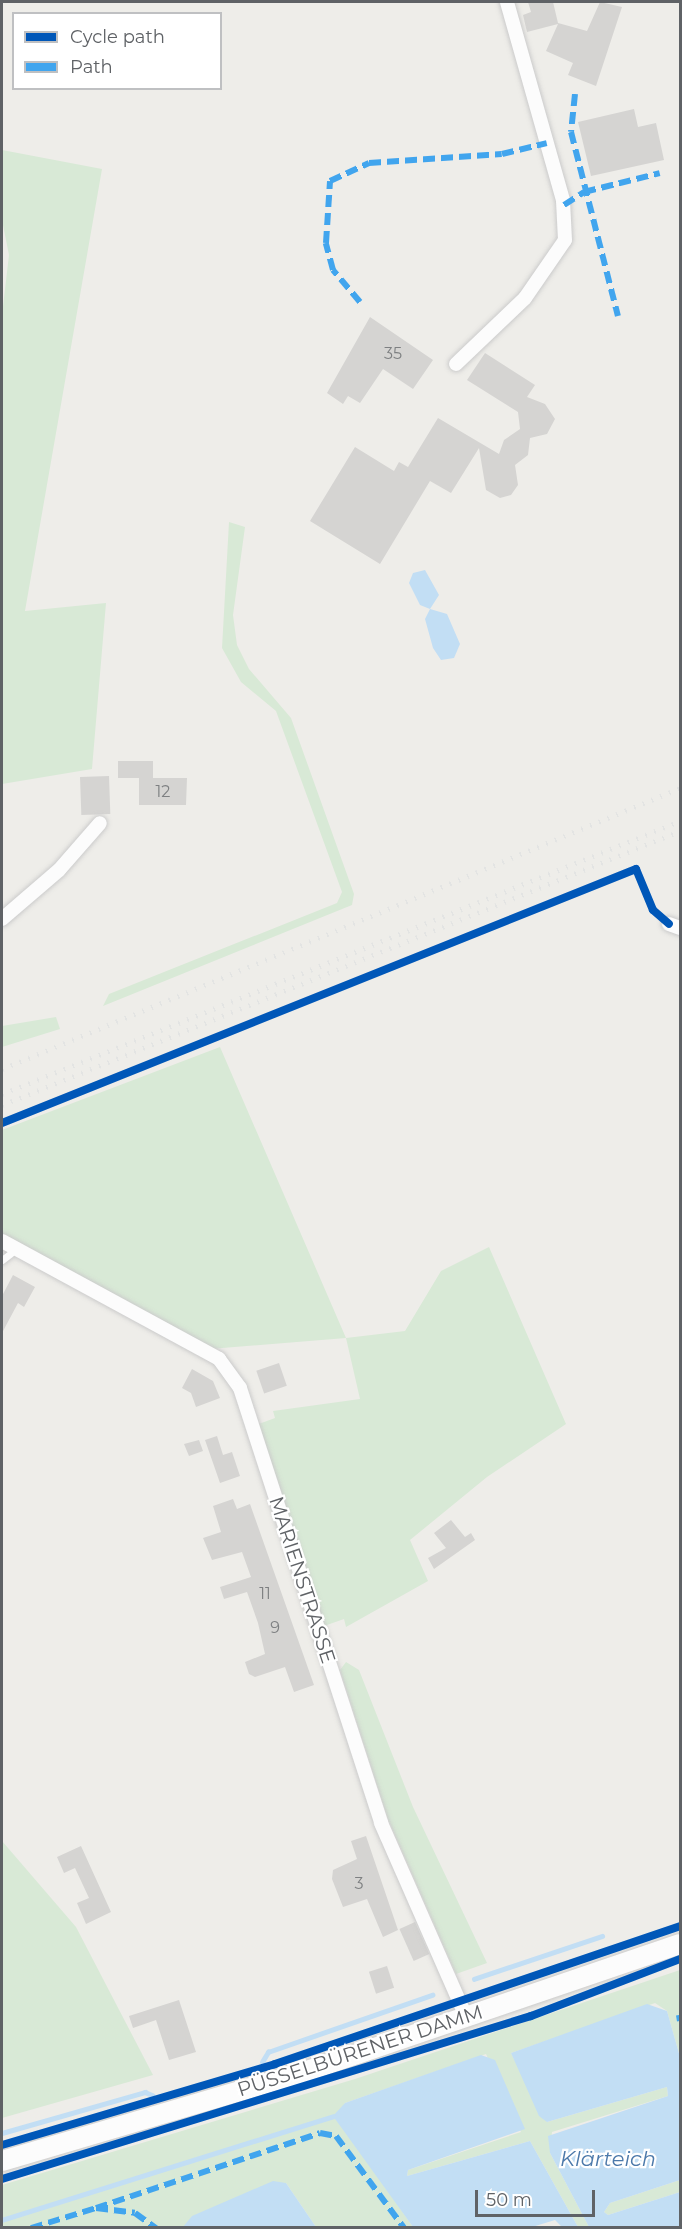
<!DOCTYPE html>
<html>
<head>
<meta charset="utf-8">
<style>
	body { margin:0 }
	#map { position:relative; width:682px; height:2229px; overflow:hidden; background:#eeede9; font-family:Montserrat,sans-serif }
	div>[style] { position:absolute }
	[style*='--x'] { left:calc(var(--x)*1px); top:calc(var(--y)*1px); width:calc(var(--w)*1px); rotate:calc(var(--a)*1deg) }
	.green>* { inset:0; background:#d8e9d6 }
	.water>* { inset:0; background:#c2def4 }
	.stream>* { height:4.5px; margin:-2.25px; padding:0 2.25px; transform-origin:2.25px; border-radius:2.25px; background:#c2def4 }
	.building>* { inset:0; background:#d5d4d2; transform-origin:0 0 }
	.roads { filter:drop-shadow(0 0 2px #cbcbcb) drop-shadow(0 0 2px #cbcbcb) }
	.service>* { height:7px; margin:-3.5px; padding:0 3.5px; transform-origin:3.5px; border-radius:3.5px; background:#fcfcfc }
	.minor>* { height:14px; margin:-7px; padding:0 7px; transform-origin:7px; border-radius:7px; background:#fcfcfc }
	.secondary>* { height:20px; margin:-10px; padding:0 10px; transform-origin:10px; border-radius:10px; background:#fcfcfc }
	.rail>* { height:4.5px; margin-top:-2.25px; transform-origin:0; background:repeating-linear-gradient(90deg,#e3e4e3 0 1.5px,transparent 0 9.5px) }
	.quiet>* { height:6px; margin-top:-3px; transform-origin:0; background:repeating-linear-gradient(90deg,#41a5ee 0 12px,transparent 0 18px) }
	.cycleway>* { height:8px; margin:-4px; padding:0 4px; transform-origin:4px; border-radius:4px; background:#0057b8 }
	span { translate:-50% -50%; white-space:nowrap; text-align:center; line-height:1.15; -webkit-text-stroke:4.5px #fff; paint-order:stroke }
	.number-label { font-size:16px; color:#7e8082 }
	.number-label span { -webkit-text-stroke-width:0 }
	.street-label { font-size:20px; color:#5f6266 }
	.water-label { font-size:21px; color:#4c79aa; font-style:italic }
	.frame { position:absolute; inset:0; border:3px solid #5f6266; pointer-events:none }
	.legend { position:absolute; left:12px; top:12px; width:210px; height:78px; box-sizing:border-box; background:#fff; border:2px solid #bfc0c2; margin:0; padding:8px 10px; list-style:none; font-size:18px; color:#5f6266 }
	.legend li { display:flex; align-items:center; gap:12px; height:30px }
	.legend b { width:30px; border:2px solid #bfc0c2 }
	.scale { position:absolute; left:475px; top:2190px; width:120px; height:27px; box-sizing:border-box; border:3px solid #5f6266; border-top:0; padding-left:8px; font-size:18px; line-height:21px; white-space:nowrap; color:#5f6266; -webkit-text-stroke:4px #fff; paint-order:stroke }
</style>
</head>
<body>
<div id="map">
	<div class="green">
		<div style="clip-path:polygon(2px 150px,102px 169px,25px 611px,106px 603px,92px 769px,2px 784px,2px 315px,9px 255px,2px 220px)"></div>
		<div style="clip-path:polygon(229px 522px,245px 527px,233px 615px,237px 645px,249px 669px,291px 718px,354px 894px,352px 905px,103px 1006px,109px 994px,337px 903px,342px 892px,276px 711px,241px 682px,222px 648px)"></div>
		<div style="clip-path:polygon(56px 1017px,60px 1029px,2px 1047px,2px 1026px)"></div>
		<div style="clip-path:polygon(220px 1047px,346px 1338px,405px 1331px,441px 1271px,489px 1247px,566px 1424px,487px 1477px,410px 1540px,428px 1581px,346px 1627px,344px 1619px,324px 1626px,256px 1425px,275px 1418px,273px 1411px,360px 1399px,346px 1338px,210px 1349px,2px 1237px,2px 1130px)"></div>
		<div style="clip-path:polygon(346px 1662px,359px 1670px,413px 1807px,487px 1963px,456px 1974px,388px 1819px,340px 1670px)"></div>
		<div style="clip-path:polygon(2px 1841px,76px 1927px,153px 2075px,2px 2118px)"></div>
		<div style="clip-path:polygon(680px 1970px,680px 2057px,667px 2011px,655px 2003px,511px 2053px,547px 2122px,667px 2087px,668px 2096px,552px 2132px,550px 2153px,589px 2227px,578px 2227px,530px 2141px,407px 2176px,408px 2170px,521px 2132px,486px 2054px,345px 2103px,338px 2119px,413px 2227px,316px 2227px,286px 2183px,183px 2227px,2px 2228px,2px 2185px,355px 2079px)"></div>
		<div style="clip-path:polygon(680px 2180px,680px 2192px,608px 2215px,604px 2212px,610px 2203px)"></div>
	</div>
	<div class="water">
		<div style="clip-path:polygon(425px 570px,439px 595px,430px 609px,447px 614px,460px 644px,454px 658px,441px 660px,433px 648px,425px 619px,430px 609px,420px 605px,409px 583px,413px 573px)"></div>
		<div style="clip-path:polygon(647px 2004px,667px 2011px,680px 2057px,680px 2180px,610px 2203px,604px 2212px,608px 2215px,680px 2192px,680px 2227px,589px 2227px,550px 2153px,548px 2136px,668px 2096px,667px 2087px,547px 2122px,539px 2116px,511px 2053px)"></div>
		<div style="clip-path:polygon(481px 2055px,495px 2060px,525px 2129px,408px 2170px,407px 2176px,530px 2141px,578px 2227px,562px 2227px,555px 2220px,532px 2227px,413px 2227px,333px 2116px,345px 2103px)"></div>
		<div style="clip-path:polygon(273px 2181px,286px 2183px,316px 2227px,183px 2227px,192px 2216px)"></div>
	</div>
	<div class="stream">
		<div style="--x:474;--y:1979;--w:135;--a:-18.6"></div>
		<div style="--x:262;--y:2062;--w:12;--a:-59"></div>
		<div style="--x:268;--y:2052;--w:174;--a:-19.2"></div>
		<div style="--x:2;--y:2133;--w:149;--a:-16"></div>
		<div style="--x:145;--y:2092;--w:8;--a:23"></div>
		<div style="--x:2;--y:2220;--w:347;--a:-17.4"></div>
	</div>
	<div class="building">
		<div style="clip-path:polygon(528px 2px,553px 2px,558px 23px,587px 31px,600px 2px,622px 7px,596px 86px,568px 75px,573px 63px,546px 51px,558px 24px,527px 32px,523px 15px,531px 12px)"></div>
		<div style="clip-path:polygon(634px 109px,638px 127px,656px 123px,664px 160px,591px 176px,578px 122px)"></div>
		<div style="clip-path:polygon(370px 317px,433px 360px,413px 389px,383px 369px,360px 403px,348px 396px,343px 404px,327px 393px)"></div>
		<div style="clip-path:polygon(485px 353px,535px 385px,527px 397px,545px 404px,555px 419px,547px 434px,530px 438px,528px 455px,515px 465px,518px 485px,511px 495px,500px 498px,486px 490px,479px 448px,451px 493px,430px 481px,380px 564px,310px 521px,355px 447px,394px 471px,399px 462px,408px 467px,438px 418px,499px 454px,504px 440px,520px 429px,518px 412px,467px 380px)"></div>
		<div style="clip-path:polygon(118px 761px,153px 761px,153px 778px,187px 778px,186px 805px,139px 805px,139px 778px,118px 778px)"></div>
		<div style="left:109px;top:776px;width:38px;height:29px;rotate:88deg"></div>
		<div style="clip-path:polygon(13px 1275px,35px 1287px,24px 1307px,18px 1303px,2px 1333px,2px 1296px)"></div>
		<div style="left:279px;top:1363px;width:24px;height:24px;rotate:71deg"></div>
		<div style="clip-path:polygon(192px 1369px,213px 1381px,220px 1398px,196px 1407px,191px 1393px,182px 1388px)"></div>
		<div style="clip-path:polygon(217px 1436px,223px 1455px,232px 1452px,240px 1476px,220px 1483px,205px 1440px)"></div>
		<div style="clip-path:polygon(199px 1440px,203px 1451px,189px 1456px,184px 1444px)"></div>
		<div style="clip-path:polygon(233px 1499px,237px 1509px,250px 1504px,314px 1685px,294px 1692px,285px 1667px,255px 1677px,249px 1674px,245px 1662px,265px 1654px,258px 1623px,247px 1592px,224px 1599px,220px 1587px,251px 1577px,242px 1552px,212px 1560px,203px 1538px,221px 1532px,213px 1506px)"></div>
		<div style="clip-path:polygon(451px 1520px,465px 1537px,471px 1533px,475px 1540px,434px 1569px,428px 1558px,446px 1548px,434px 1533px)"></div>
		<div style="clip-path:polygon(366px 1836px,398px 1930px,383px 1937px,367px 1899px,343px 1907px,332px 1879px,333px 1870px,357px 1859px,351px 1841px)"></div>
		<div style="clip-path:polygon(81px 1846px,111px 1912px,86px 1924px,77px 1903px,89px 1898px,75px 1868px,64px 1873px,57px 1857px)"></div>
		<div style="left:415px;top:1922px;width:35px;height:17px;rotate:66deg"></div>
		<div style="left:387px;top:1966px;width:23px;height:19px;rotate:72deg"></div>
		<div style="clip-path:polygon(179px 2000px,196px 2052px,169px 2060px,156px 2020px,133px 2028px,129px 2016px)"></div>
	</div>
	<div class="roads">
		<div class="service">
			<div style="--x:2;--y:1260;--w:18;--a:-38"></div>
		</div>
		<div class="minor">
			<div style="--x:456;--y:364;--w:95;--a:-43.7"></div>
			<div style="--x:525;--y:298;--w:70;--a:-55.4"></div>
			<div style="--x:565;--y:240;--w:40;--a:-92.9"></div>
			<div style="--x:563;--y:200;--w:206;--a:-105.8"></div>
			<div style="--x:2;--y:919;--w:75;--a:-40.7"></div>
			<div style="--x:59;--y:870;--w:62;--a:-48.9"></div>
			<div style="--x:669;--y:924;--w:12;--a:20"></div>
			<div style="--x:2;--y:1241;--w:247;--a:28.5"></div>
			<div style="--x:219;--y:1359;--w:36;--a:54"></div>
			<div style="--x:240;--y:1388;--w:457;--a:72"></div>
			<div style="--x:381;--y:1823;--w:212;--a:66.3"></div>
		</div>
		<div class="secondary">
			<div style="--x:2;--y:2161;--w:318;--a:-16.4"></div>
			<div style="--x:307;--y:2071;--w:394;--a:-18.8"></div>
		</div>
	</div>
	<div class="rail">
		<div style="--x:2;--y:1069;--w:734;--a:-22.51"></div>
		<div style="--x:2;--y:1094;--w:731;--a:-21.93"></div>
		<div style="--x:2;--y:1105;--w:731;--a:-22.01"></div>
	</div>
	<div class="quiet">
		<div style="--x:575;--y:94;--w:38;--a:96"></div>
		<div style="--x:571;--y:132;--w:190;--a:75.7"></div>
		<div style="--x:564;--y:205;--w:24;--a:-33"></div>
		<div style="--x:584;--y:192;--w:78;--a:-14"></div>
		<div style="--x:360;--y:302;--w:42;--a:-130.2"></div>
		<div style="--x:333;--y:270;--w:28;--a:-105"></div>
		<div style="--x:326;--y:243;--w:62;--a:-86.3"></div>
		<div style="--x:330;--y:181;--w:43;--a:-24.8"></div>
		<div style="--x:369;--y:163;--w:133;--a:-3.9"></div>
		<div style="--x:502;--y:154;--w:46;--a:-13.7"></div>
		<div style="--x:679;--y:2015;--w:6;--a:81"></div>
		<div style="--x:96;--y:2208;--w:236;--a:-18.5"></div>
		<div style="--x:320;--y:2133;--w:16;--a:11"></div>
		<div style="--x:336;--y:2136;--w:114;--a:53.5"></div>
		<div style="--x:31;--y:2228;--w:68;--a:-17.1"></div>
		<div style="--x:96;--y:2208;--w:39;--a:7"></div>
		<div style="--x:135;--y:2213;--w:26;--a:36"></div>
	</div>
	<div class="cycleway">
		<div style="--x:2;--y:1123;--w:683;--a:-21.83"></div>
		<div style="--x:636;--y:869;--w:44;--a:67.5"></div>
		<div style="--x:653;--y:910;--w:21;--a:41"></div>
		<div style="--x:2;--y:2145;--w:285;--a:-16.5"></div>
		<div style="--x:275;--y:2064;--w:428;--a:-18.8"></div>
		<div style="--x:2;--y:2179;--w:554;--a:-17.13"></div>
		<div style="--x:531;--y:2016;--w:160;--a:-20.9"></div>
	</div>
	<div class="number-label">
		<span style="left:393px;top:354px">35</span>
		<span style="left:163px;top:792px">12</span>
		<span style="left:265px;top:1594px">11</span>
		<span style="left:275px;top:1628px">9</span>
		<span style="left:359px;top:1884px">3</span>
	</div>
	<div class="street-label">
		<span style="left:302px;top:1580px;rotate:72deg">MARIENSTRASSE</span>
		<span style="left:360px;top:2051px;rotate:-18deg">PÜSSELBÜRENER DAMM</span>
	</div>
	<div class="water-label">
		<span style="left:608px;top:2159px">Klärteich</span>
	</div>
	<div class="frame"></div>
	<ul class="legend">
	<li><b style="height:8px;background:#0057b8"></b>Cycle path</li>
	<li><b style="height:8px;background:#41a5ee"></b>Path</li>
	</ul>
	<div class="scale">50 m</div>
</div>
</body>
</html>
